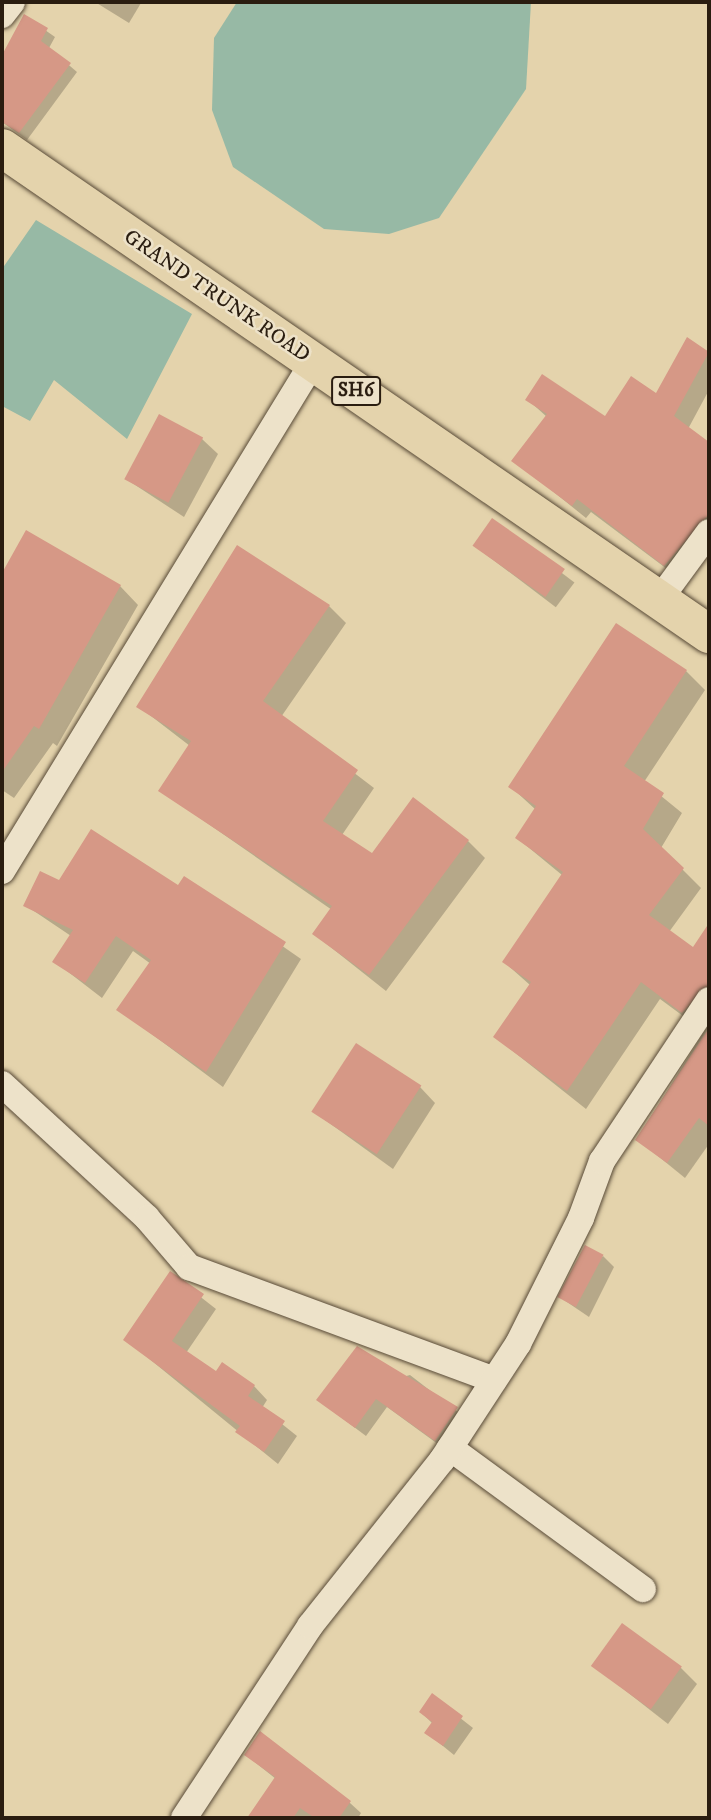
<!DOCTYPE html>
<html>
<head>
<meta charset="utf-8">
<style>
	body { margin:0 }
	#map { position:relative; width:711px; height:1820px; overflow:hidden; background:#e4d3ac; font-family:"IM FELL DW Pica",serif }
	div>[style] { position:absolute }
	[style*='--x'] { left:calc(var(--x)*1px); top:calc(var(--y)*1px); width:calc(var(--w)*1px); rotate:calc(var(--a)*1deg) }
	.water>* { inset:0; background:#97b9a5 }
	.shadow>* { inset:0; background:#0003; transform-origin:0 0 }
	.building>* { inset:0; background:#d69886; transform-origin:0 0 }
	.roads { filter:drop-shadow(0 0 2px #584a37) drop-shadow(0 0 2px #584a37) }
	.street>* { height:26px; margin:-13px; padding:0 13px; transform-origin:13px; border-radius:13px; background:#ede2c9 }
	.primary>* { height:38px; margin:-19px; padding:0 19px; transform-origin:19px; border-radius:19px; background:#e4d3ac }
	span { translate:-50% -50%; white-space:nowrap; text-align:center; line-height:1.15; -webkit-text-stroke:5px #ede2c9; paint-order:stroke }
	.shield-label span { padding:2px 5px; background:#ede2c9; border:2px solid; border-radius:5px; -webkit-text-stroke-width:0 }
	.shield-label { font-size:19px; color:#2a1d10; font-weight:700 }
	.street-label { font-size:21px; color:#2a1d10 }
	.frame { position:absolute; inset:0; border:4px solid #2a1d10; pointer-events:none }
</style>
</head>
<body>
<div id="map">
	<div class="water">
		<div style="clip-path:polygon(237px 2px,531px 2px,526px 89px,439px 218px,389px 234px,324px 229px,233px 167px,212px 110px,214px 38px)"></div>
		<div style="clip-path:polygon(36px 220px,192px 314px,127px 439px,54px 380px,30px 421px,2px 406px,2px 269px)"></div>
	</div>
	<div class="shadow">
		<div style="clip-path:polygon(95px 2px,140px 2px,141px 3px,129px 23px)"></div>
		<div style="clip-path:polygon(25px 16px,55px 37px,49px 48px,77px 72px,27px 140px,2px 122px,2px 58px)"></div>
		<div style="clip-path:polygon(687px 340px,709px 352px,709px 390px,674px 455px,694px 435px,709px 446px,709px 540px,679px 578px,591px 512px,586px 518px,514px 460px,547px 417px,527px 399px,605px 419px,657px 395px)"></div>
		<div style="clip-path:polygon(202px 439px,218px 454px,184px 517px,126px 479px)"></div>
		<div style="left:493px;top:521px;width:102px;height:31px;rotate:37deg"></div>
		<div style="clip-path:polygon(27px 533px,120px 586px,138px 605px,57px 746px,53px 743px,14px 798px,2px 790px,2px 576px)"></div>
		<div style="clip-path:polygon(329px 606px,346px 623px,281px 717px,374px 788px,342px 835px,372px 855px,468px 841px,485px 858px,386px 991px,314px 934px,332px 910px,161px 791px,190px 746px,138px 706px)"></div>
		<div style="clip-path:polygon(686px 671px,705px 690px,644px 782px,682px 813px,661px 848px,701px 888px,669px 932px,693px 949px,709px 926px,709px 1010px,698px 1027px,660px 999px,586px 1109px,495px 1037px,530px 985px,504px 962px,562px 875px,517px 838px,536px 810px,511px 787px)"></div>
		<div style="clip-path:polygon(185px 878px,301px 959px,223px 1087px,122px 1012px,151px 964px,133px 951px,102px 998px,54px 961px,71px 936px,25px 905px,60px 882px,179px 888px)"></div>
		<div style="clip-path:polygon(709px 1024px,709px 1144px,685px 1178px,637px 1139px)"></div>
		<div style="clip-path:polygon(420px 1087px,435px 1103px,393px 1169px,314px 1112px)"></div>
		<div style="clip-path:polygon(603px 1256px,614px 1267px,589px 1317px,561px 1298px)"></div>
		<div style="clip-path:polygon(170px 1273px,216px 1309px,186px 1353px,217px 1374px,223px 1365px,254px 1386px,267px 1400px,262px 1408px,297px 1436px,278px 1464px,125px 1339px)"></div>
		<div style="clip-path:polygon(410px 1375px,467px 1419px,446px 1450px,387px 1407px,366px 1436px,318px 1400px)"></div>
		<div style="clip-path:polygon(594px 1666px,681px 1668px,697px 1684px,668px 1724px)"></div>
		<div style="clip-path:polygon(432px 1696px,473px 1728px,454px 1755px,427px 1733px,433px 1724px,421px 1712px)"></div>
		<div style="clip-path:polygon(260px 1734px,350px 1803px,361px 1813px,358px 1818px,250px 1818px,276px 1779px,246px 1755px)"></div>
	</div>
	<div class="building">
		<div style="clip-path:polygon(24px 14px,48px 28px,41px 41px,71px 63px,19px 133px,2px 122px,2px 55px)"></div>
		<div style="clip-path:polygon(687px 337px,709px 352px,674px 416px,709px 442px,709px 514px,664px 566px,577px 499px,572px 506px,511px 461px,547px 414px,525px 400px,542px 374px,605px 416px,631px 376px,656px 393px)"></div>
		<div style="left:159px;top:414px;width:50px;height:74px;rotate:28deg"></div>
		<div style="left:492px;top:518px;width:89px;height:34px;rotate:35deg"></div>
		<div style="clip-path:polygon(26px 530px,121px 585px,39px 729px,34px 726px,2px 772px,2px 573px)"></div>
		<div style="clip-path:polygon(237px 545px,330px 605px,263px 701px,358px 770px,323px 821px,372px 853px,413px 797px,469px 840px,369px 975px,312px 934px,332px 906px,158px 791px,191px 741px,136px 707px)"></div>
		<div style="clip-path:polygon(616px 623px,687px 670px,624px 766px,664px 793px,643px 829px,684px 868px,649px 915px,693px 947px,709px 923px,709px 984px,682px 1013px,641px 982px,567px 1091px,493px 1037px,531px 982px,502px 962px,563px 872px,515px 838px,536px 806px,508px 787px)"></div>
		<div style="clip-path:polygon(91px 829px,178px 885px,184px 876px,286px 942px,206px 1072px,116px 1010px,151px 960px,116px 936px,85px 983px,52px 962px,73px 930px,23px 906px,40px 871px,59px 880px)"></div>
		<div style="clip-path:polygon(709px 1028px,709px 1126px,699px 1118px,667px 1163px,635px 1140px)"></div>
		<div style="left:356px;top:1043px;width:78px;height:82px;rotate:33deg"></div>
		<div style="left:585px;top:1245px;width:21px;height:59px;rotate:28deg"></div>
		<div style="clip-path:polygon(170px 1271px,204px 1294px,172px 1341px,216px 1371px,222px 1362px,255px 1385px,248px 1396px,285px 1421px,264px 1452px,235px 1432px,240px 1426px,123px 1340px)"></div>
		<div style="clip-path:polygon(357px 1346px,458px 1407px,435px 1441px,376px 1399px,355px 1428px,316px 1400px)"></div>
		<div style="left:622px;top:1623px;width:74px;height:53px;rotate:36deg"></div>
		<div style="clip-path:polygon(432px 1693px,463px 1716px,443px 1746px,424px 1733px,432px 1722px,419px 1712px)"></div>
		<div style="clip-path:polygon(260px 1731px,351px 1801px,339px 1818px,315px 1818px,300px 1808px,293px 1818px,247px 1818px,275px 1777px,244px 1755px)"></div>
	</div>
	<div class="roads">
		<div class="street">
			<div style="--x:2;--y:15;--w:16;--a:-52"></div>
			<div style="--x:659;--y:600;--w:84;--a:-53.7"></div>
			<div style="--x:2;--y:871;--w:596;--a:-58.57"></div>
			<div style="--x:2;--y:1084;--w:197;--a:42.7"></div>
			<div style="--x:147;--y:1218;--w:65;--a:49.4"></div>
			<div style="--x:189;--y:1267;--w:325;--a:20.3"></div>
			<div style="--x:450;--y:1448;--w:239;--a:36.2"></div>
			<div style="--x:184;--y:1818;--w:230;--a:-56.7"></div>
			<div style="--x:310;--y:1626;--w:212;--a:-51.5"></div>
			<div style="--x:442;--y:1460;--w:139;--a:-56.8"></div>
			<div style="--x:518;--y:1344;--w:141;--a:-63.4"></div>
			<div style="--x:581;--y:1218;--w:61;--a:-69.8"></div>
			<div style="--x:602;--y:1161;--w:193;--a:-56.4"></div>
		</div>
		<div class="primary">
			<div style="--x:2;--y:148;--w:858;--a:34.51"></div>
		</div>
	</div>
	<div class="shield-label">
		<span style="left:356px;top:391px">SH6</span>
	</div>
	<div class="street-label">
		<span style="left:217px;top:296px;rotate:34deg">GRAND TRUNK ROAD</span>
	</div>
	<div class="frame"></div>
</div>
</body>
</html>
